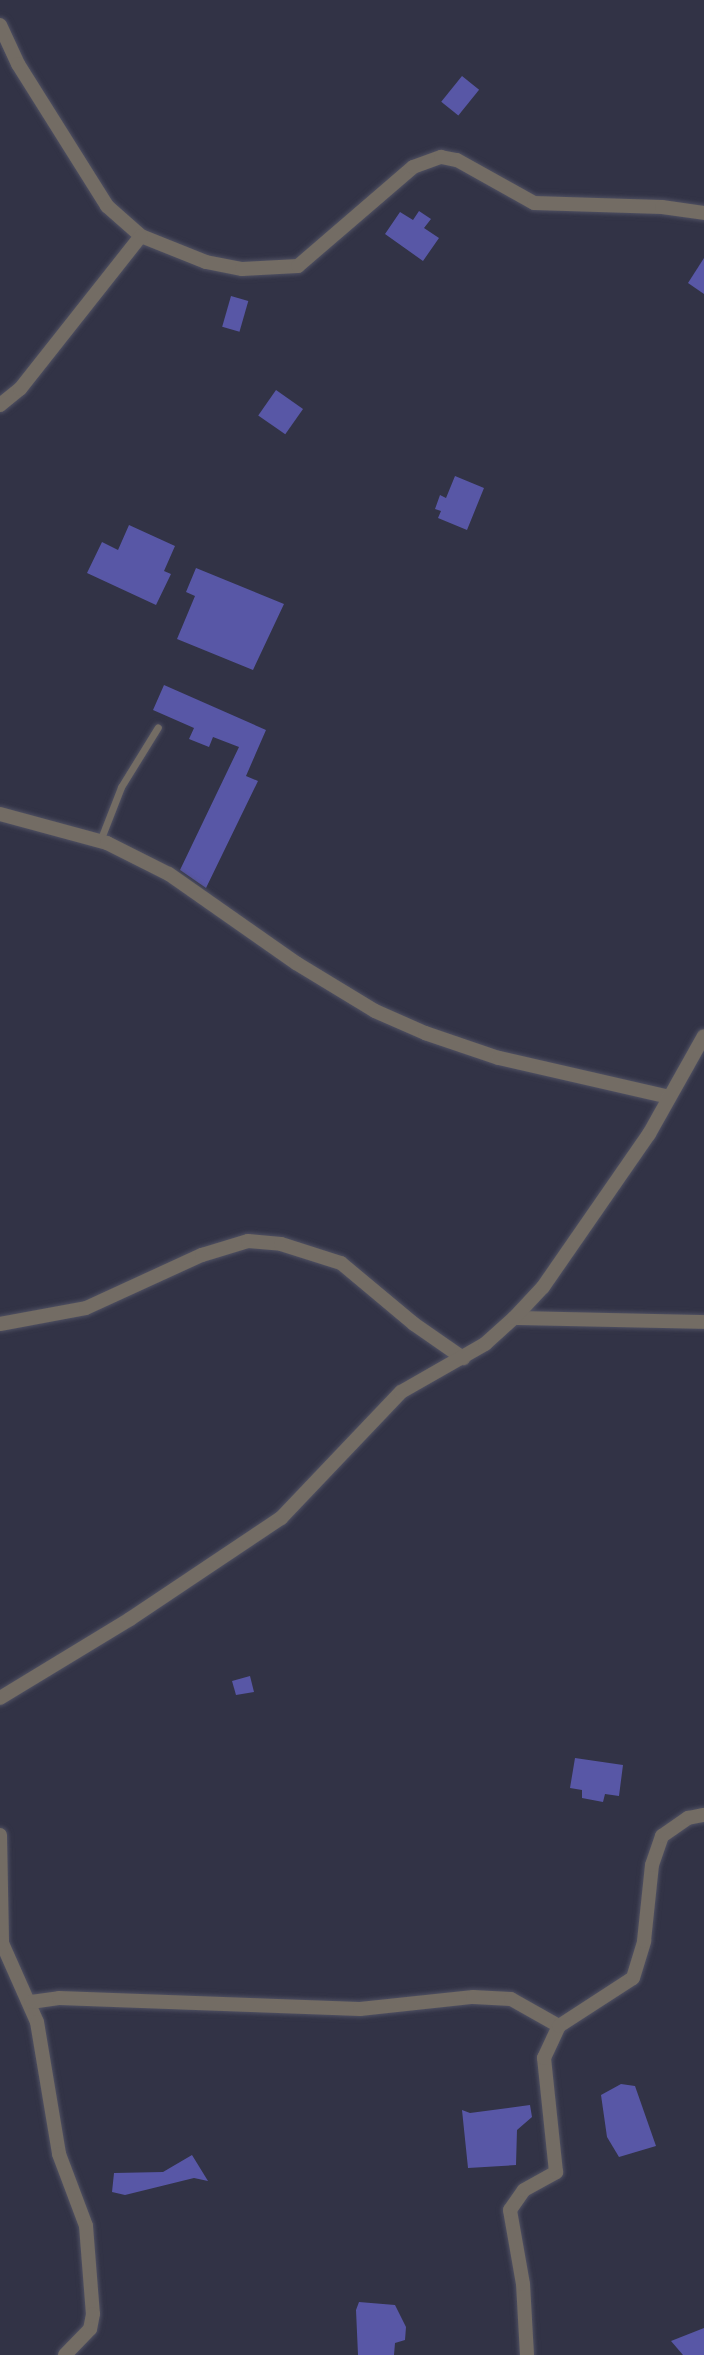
<!DOCTYPE html>
<html>
<head>
<meta charset="utf-8">
<style>
	body { margin:0 }
	#map { position:relative; width:704px; height:2355px; overflow:hidden; background:#323346; font-family:Literata,serif }
	div>[style] { position:absolute }
	[style*='--x'] { left:calc(var(--x)*1px); top:calc(var(--y)*1px); width:calc(var(--w)*1px); rotate:calc(var(--a)*1deg) }
	.building>* { inset:0; background:#5857a6; transform-origin:0 0 }
	.roads { filter:drop-shadow(0 0 2px #505163) drop-shadow(0 0 2px #505163) }
	.lane>* { height:7px; margin:-3.5px; padding:0 3.5px; transform-origin:3.5px; border-radius:3.5px; background:#736c64 }
	.street>* { height:14px; margin:-7px; padding:0 7px; transform-origin:7px; border-radius:7px; background:#736c64 }
	span { translate:-50% -50%; white-space:nowrap; text-align:center; line-height:1.15; -webkit-text-stroke:5px #323346; paint-order:stroke }
</style>
</head>
<body>
<div id="map">
	<div class="building">
		<div style="left:462px;top:76px;width:22px;height:33px;rotate:39deg"></div>
		<div style="clip-path:polygon(419px 211px,431px 219px,424px 228px,439px 238px,423px 261px,385px 234px,400px 212px,413px 220px)"></div>
		<div style="clip-path:polygon(704px 258px,704px 294px,688px 283px)"></div>
		<div style="left:231px;top:296px;width:18px;height:32px;rotate:16deg"></div>
		<div style="left:276px;top:390px;width:33px;height:31px;rotate:35deg"></div>
		<div style="clip-path:polygon(455px 476px,484px 488px,467px 530px,438px 518px,441px 511px,435px 509px,440px 495px,446px 498px)"></div>
		<div style="clip-path:polygon(129px 525px,175px 546px,164px 571px,171px 574px,156px 605px,87px 573px,102px 542px,118px 550px)"></div>
		<div style="clip-path:polygon(196px 568px,284px 604px,253px 670px,177px 639px,195px 596px,186px 592px)"></div>
		<div style="clip-path:polygon(164px 685px,266px 730px,246px 776px,258px 781px,206px 888px,180px 870px,239px 747px,213px 737px,209px 747px,189px 739px,194px 728px,153px 710px)"></div>
		<div style="clip-path:polygon(250px 1676px,254px 1692px,236px 1695px,232px 1681px)"></div>
		<div style="clip-path:polygon(575px 1758px,623px 1765px,619px 1796px,605px 1794px,603px 1802px,582px 1798px,582px 1790px,570px 1788px)"></div>
		<div style="clip-path:polygon(621px 2084px,635px 2086px,656px 2146px,619px 2157px,607px 2137px,601px 2095px)"></div>
		<div style="clip-path:polygon(530px 2105px,532px 2117px,517px 2130px,516px 2165px,468px 2168px,462px 2110px,470px 2113px)"></div>
		<div style="clip-path:polygon(192px 2155px,208px 2181px,194px 2178px,125px 2195px,112px 2192px,114px 2173px,163px 2172px)"></div>
		<div style="clip-path:polygon(359px 2302px,395px 2305px,406px 2327px,405px 2340px,395px 2343px,394px 2355px,358px 2355px,356px 2310px)"></div>
		<div style="clip-path:polygon(704px 2328px,704px 2355px,683px 2355px,671px 2341px)"></div>
	</div>
	<div class="roads">
		<div class="lane">
			<div style="--x:100;--y:841;--w:58;--a:-68.7"></div>
			<div style="--x:121;--y:787;--w:70;--a:-58.3"></div>
		</div>
		<div class="street">
			<div style="--x:0;--y:25;--w:43;--a:65.2"></div>
			<div style="--x:18;--y:64;--w:168;--a:57.9"></div>
			<div style="--x:107;--y:206;--w:45;--a:41.4"></div>
			<div style="--x:141;--y:236;--w:70;--a:21.8"></div>
			<div style="--x:206;--y:262;--w:37;--a:11"></div>
			<div style="--x:242;--y:269;--w:56;--a:-3.1"></div>
			<div style="--x:298;--y:266;--w:152;--a:-40.7"></div>
			<div style="--x:413;--y:167;--w:30;--a:-20"></div>
			<div style="--x:441;--y:157;--w:16;--a:11"></div>
			<div style="--x:457;--y:160;--w:88;--a:29.2"></div>
			<div style="--x:534;--y:203;--w:128;--a:1.8"></div>
			<div style="--x:662;--y:207;--w:42;--a:8.1"></div>
			<div style="--x:0;--y:405;--w:26;--a:-39"></div>
			<div style="--x:20;--y:389;--w:195;--a:-51.7"></div>
			<div style="--x:0;--y:814;--w:111;--a:15.2"></div>
			<div style="--x:107;--y:843;--w:69;--a:26.6"></div>
			<div style="--x:169;--y:874;--w:155;--a:35"></div>
			<div style="--x:296;--y:963;--w:92;--a:31.3"></div>
			<div style="--x:375;--y:1011;--w:55;--a:23.7"></div>
			<div style="--x:425;--y:1033;--w:78;--a:18.7"></div>
			<div style="--x:499;--y:1058;--w:174;--a:12.9"></div>
			<div style="--x:514;--y:1318;--w:190;--a:1.2"></div>
			<div style="--x:0;--y:1324;--w:87;--a:-10.5"></div>
			<div style="--x:86;--y:1308;--w:128;--a:-24.6"></div>
			<div style="--x:202;--y:1255;--w:48;--a:-16.9"></div>
			<div style="--x:248;--y:1241;--w:33;--a:5"></div>
			<div style="--x:281;--y:1244;--w:63;--a:17.6"></div>
			<div style="--x:341;--y:1263;--w:95;--a:39.9"></div>
			<div style="--x:414;--y:1324;--w:60;--a:34.8"></div>
			<div style="--x:0;--y:1698;--w:152;--a:-31.3"></div>
			<div style="--x:130;--y:1619;--w:182;--a:-33.8"></div>
			<div style="--x:281;--y:1518;--w:174;--a:-46.4"></div>
			<div style="--x:401;--y:1392;--w:97;--a:-29.7"></div>
			<div style="--x:485;--y:1344;--w:39;--a:-42"></div>
			<div style="--x:514;--y:1318;--w:42;--a:-46.9"></div>
			<div style="--x:543;--y:1287;--w:186;--a:-55.3"></div>
			<div style="--x:649;--y:1134;--w:112;--a:-60.7"></div>
			<div style="--x:0;--y:1835;--w:108;--a:88.9"></div>
			<div style="--x:2;--y:1943;--w:86;--a:66.1"></div>
			<div style="--x:37;--y:2022;--w:134;--a:80.5"></div>
			<div style="--x:59;--y:2154;--w:77;--a:69.4"></div>
			<div style="--x:86;--y:2226;--w:88;--a:85.5"></div>
			<div style="--x:93;--y:2314;--w:15;--a:101"></div>
			<div style="--x:90;--y:2329;--w:36;--a:134"></div>
			<div style="--x:31;--y:2002;--w:28;--a:-8"></div>
			<div style="--x:59;--y:1998;--w:301;--a:2.1"></div>
			<div style="--x:360;--y:2009;--w:114;--a:-6.1"></div>
			<div style="--x:473;--y:1997;--w:38;--a:3"></div>
			<div style="--x:511;--y:1999;--w:55;--a:29.4"></div>
			<div style="--x:527;--y:2355;--w:71;--a:-93.2"></div>
			<div style="--x:523;--y:2284;--w:75;--a:-100"></div>
			<div style="--x:510;--y:2210;--w:24;--a:-55"></div>
			<div style="--x:524;--y:2190;--w:37;--a:-29"></div>
			<div style="--x:556;--y:2172;--w:115;--a:-96"></div>
			<div style="--x:544;--y:2058;--w:35;--a:-65"></div>
			<div style="--x:559;--y:2026;--w:88;--a:-33"></div>
			<div style="--x:633;--y:1978;--w:39;--a:-73"></div>
			<div style="--x:644;--y:1941;--w:76;--a:-84"></div>
			<div style="--x:652;--y:1865;--w:31;--a:-71"></div>
			<div style="--x:662;--y:1836;--w:32;--a:-35"></div>
			<div style="--x:688;--y:1818;--w:16;--a:-11"></div>
		</div>
	</div>
</div>
</body>
</html>
